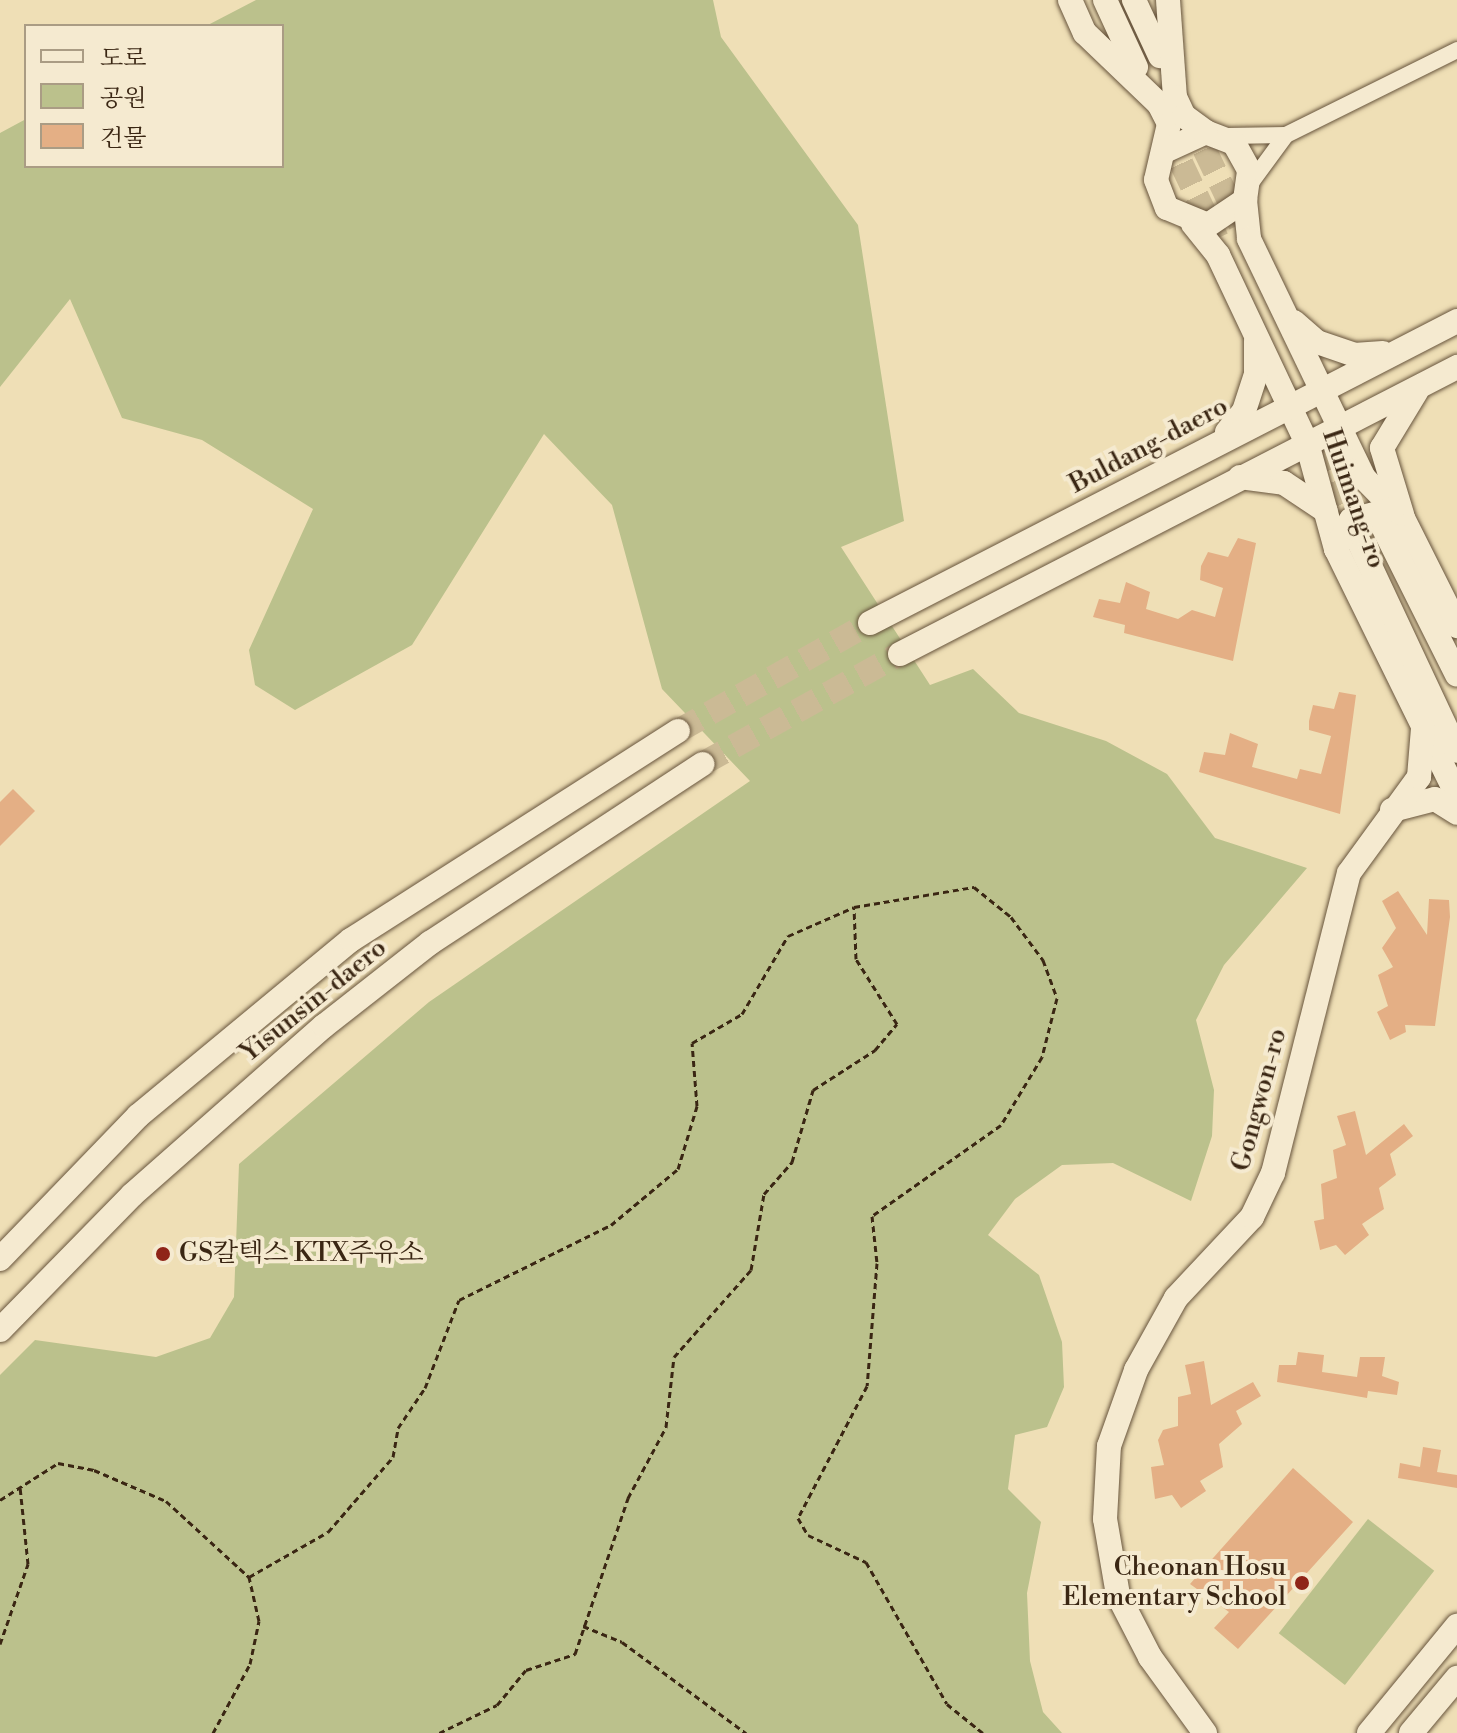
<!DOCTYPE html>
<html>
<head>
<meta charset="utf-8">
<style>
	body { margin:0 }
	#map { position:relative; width:1457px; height:1733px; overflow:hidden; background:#efdfb6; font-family:"Libre Bodoni","Noto Serif KR",serif }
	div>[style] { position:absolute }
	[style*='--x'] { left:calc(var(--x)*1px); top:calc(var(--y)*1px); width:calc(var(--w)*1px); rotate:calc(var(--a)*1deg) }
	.green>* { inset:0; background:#bbc18c; transform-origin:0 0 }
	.building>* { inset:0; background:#e4af85 }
	.secondary-tunnel>* { height:24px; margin-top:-12px; transform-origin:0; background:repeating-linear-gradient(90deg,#cbba95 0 24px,transparent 0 36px) }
	.path>* { height:3px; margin-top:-1.5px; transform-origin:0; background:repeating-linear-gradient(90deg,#3a2613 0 6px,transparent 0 10px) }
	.roads { filter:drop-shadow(0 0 2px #67543c) drop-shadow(0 0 2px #67543c) }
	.street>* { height:16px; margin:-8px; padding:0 8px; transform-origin:8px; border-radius:8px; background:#f5ead0 }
	.secondary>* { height:24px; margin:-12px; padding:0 12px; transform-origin:12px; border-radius:12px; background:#f5ead0 }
	.dots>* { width:22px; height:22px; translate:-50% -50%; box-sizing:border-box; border:4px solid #f5ead0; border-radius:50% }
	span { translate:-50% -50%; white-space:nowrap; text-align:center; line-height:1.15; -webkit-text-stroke:8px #f5ead0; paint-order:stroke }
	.street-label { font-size:26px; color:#3a2613 }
	.poi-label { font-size:26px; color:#3a2613 }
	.left { translate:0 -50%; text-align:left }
	.right { translate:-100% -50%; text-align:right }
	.legend { position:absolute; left:24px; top:24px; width:260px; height:144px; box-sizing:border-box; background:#f5ead0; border:2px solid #aa9c84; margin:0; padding:10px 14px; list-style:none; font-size:24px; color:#3a2613 }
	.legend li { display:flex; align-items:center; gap:16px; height:40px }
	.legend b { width:40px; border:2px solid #aa9c84 }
</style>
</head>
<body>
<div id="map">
	<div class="green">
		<div style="clip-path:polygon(256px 0,713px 0,721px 37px,858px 225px,904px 521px,841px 547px,930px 685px,973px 669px,1019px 713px,1106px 741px,1167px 774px,1215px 838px,1307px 868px,1224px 965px,1196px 1020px,1214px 1090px,1212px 1136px,1191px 1201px,1113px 1163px,1062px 1165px,1015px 1199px,988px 1235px,1039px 1275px,1062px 1342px,1064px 1387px,1047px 1427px,1015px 1435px,1008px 1489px,1041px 1522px,1027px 1593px,1030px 1661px,1043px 1712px,1062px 1733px,0 1733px,0 1375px,35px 1340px,156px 1357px,210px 1338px,234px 1297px,239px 1164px,429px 1002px,750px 781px,662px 689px,612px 505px,544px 434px,412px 645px,295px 710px,255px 685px,249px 650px,313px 509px,202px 440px,122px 418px,70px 299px,0 387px,0 133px,26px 119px,26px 166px,282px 166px,282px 26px,206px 26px)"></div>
		<div style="left:1368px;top:1519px;width:84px;height:145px;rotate:38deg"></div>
	</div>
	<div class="building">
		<div style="clip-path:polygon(1238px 538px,1256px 543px,1233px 661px,1124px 633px,1125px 625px,1093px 617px,1099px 599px,1120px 603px,1126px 582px,1150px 592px,1146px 609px,1178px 619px,1192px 610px,1215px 617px,1223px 588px,1200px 580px,1201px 566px,1208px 552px,1228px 557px)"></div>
		<div style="clip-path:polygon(1339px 692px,1356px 695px,1340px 814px,1199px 772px,1204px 752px,1225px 755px,1230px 733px,1258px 744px,1252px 767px,1297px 779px,1300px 769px,1321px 774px,1331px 736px,1309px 730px,1309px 721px,1313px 705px,1334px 709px)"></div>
		<div style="clip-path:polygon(13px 789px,35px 811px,0 846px,0 802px)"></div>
		<div style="clip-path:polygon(1398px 891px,1427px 935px,1429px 899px,1449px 900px,1450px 917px,1435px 1026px,1405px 1025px,1406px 1032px,1390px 1040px,1377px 1012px,1388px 1006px,1378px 975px,1393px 967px,1382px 948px,1396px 928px,1382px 901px)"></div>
		<div style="clip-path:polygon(1355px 1111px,1366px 1155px,1404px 1124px,1413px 1136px,1390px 1154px,1396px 1175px,1379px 1188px,1384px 1209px,1362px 1224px,1369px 1235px,1345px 1255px,1336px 1245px,1320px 1250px,1314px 1221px,1324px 1219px,1321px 1184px,1337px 1178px,1333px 1150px,1346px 1145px,1337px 1116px)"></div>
		<div style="clip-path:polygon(1298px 1352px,1324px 1355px,1322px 1372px,1357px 1377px,1360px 1357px,1385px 1357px,1382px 1376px,1399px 1382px,1397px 1395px,1368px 1391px,1367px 1398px,1277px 1382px,1279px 1365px,1296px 1365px)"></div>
		<div style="clip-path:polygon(1204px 1361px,1211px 1405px,1253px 1382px,1261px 1396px,1236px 1411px,1242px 1424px,1219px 1444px,1223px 1467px,1200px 1481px,1206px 1491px,1181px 1508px,1172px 1495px,1155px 1499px,1151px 1467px,1164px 1465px,1158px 1440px,1163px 1430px,1178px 1426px,1178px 1397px,1191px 1394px,1185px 1365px)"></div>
		<div style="clip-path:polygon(1423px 1447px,1441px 1450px,1437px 1472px,1457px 1475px,1457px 1488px,1398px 1478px,1400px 1463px,1420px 1467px)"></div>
		<div style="clip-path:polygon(1293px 1468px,1353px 1522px,1238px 1649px,1214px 1628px,1229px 1612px,1190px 1584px)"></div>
	</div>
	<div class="secondary-tunnel">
		<div style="--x:1189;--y:117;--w:119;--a:64.5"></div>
		<div style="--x:1166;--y:131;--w:119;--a:64.7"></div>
		<div style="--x:1316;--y:450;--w:97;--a:65"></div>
		<div style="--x:678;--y:731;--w:220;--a:-29.4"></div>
		<div style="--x:702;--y:764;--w:227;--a:-29.1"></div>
	</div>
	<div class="path">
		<div style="--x:0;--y:1500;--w:69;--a:-32.5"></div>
		<div style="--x:58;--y:1463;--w:37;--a:11"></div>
		<div style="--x:94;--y:1470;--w:78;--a:23.3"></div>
		<div style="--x:166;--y:1501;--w:113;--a:42.5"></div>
		<div style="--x:583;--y:1626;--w:42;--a:22.3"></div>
		<div style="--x:622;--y:1642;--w:154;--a:36.3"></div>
		<div style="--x:0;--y:1644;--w:85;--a:-70.7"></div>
		<div style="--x:28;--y:1564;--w:78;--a:-95.9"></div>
		<div style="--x:213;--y:1733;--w:78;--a:-61.8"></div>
		<div style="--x:250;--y:1664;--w:44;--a:-78.2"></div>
		<div style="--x:259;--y:1621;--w:45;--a:-102.8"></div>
		<div style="--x:249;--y:1577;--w:91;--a:-29.7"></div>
		<div style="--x:328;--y:1532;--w:99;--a:-49.1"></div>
		<div style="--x:393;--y:1457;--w:29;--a:-80"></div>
		<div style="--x:398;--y:1428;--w:48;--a:-56"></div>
		<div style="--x:425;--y:1388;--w:94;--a:-68.9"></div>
		<div style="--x:459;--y:1300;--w:169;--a:-26.3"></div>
		<div style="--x:611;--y:1225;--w:87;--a:-39.9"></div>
		<div style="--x:678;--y:1169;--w:66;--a:-73.2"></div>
		<div style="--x:697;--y:1106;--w:63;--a:-94.5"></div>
		<div style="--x:692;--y:1043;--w:58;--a:-30.1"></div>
		<div style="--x:742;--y:1014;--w:91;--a:-59.5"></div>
		<div style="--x:788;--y:936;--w:72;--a:-23.7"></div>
		<div style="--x:854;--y:907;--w:122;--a:-9.5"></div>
		<div style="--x:974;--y:887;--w:48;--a:39"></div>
		<div style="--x:1011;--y:917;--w:54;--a:53.3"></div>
		<div style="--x:1043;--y:960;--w:40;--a:69.8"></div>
		<div style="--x:1057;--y:998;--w:61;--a:104.3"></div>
		<div style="--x:1042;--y:1057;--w:79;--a:121.1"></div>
		<div style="--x:1001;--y:1125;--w:158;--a:144.8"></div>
		<div style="--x:872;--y:1216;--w:47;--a:83.9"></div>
		<div style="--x:877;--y:1263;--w:123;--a:94.6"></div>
		<div style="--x:867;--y:1386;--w:149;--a:117.6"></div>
		<div style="--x:798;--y:1518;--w:20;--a:60"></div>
		<div style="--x:808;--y:1535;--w:64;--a:25"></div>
		<div style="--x:866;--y:1562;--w:163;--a:60.3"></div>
		<div style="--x:947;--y:1704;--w:46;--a:38.9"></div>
		<div style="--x:439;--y:1733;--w:64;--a:-25.8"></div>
		<div style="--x:497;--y:1705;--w:45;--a:-50.4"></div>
		<div style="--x:526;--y:1670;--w:52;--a:-18.1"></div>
		<div style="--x:575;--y:1654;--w:165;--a:-71.2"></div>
		<div style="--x:628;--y:1498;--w:81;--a:-61.8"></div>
		<div style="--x:666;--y:1427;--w:70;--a:-83.5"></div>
		<div style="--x:674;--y:1357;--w:116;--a:-48.5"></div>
		<div style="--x:751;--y:1270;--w:77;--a:-80.3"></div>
		<div style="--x:764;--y:1194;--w:43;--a:-48.8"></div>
		<div style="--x:792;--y:1162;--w:75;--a:-73.7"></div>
		<div style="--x:813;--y:1090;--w:74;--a:-32.8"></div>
		<div style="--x:875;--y:1050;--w:34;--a:-50"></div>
		<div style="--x:897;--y:1024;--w:77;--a:-122.2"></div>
		<div style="--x:856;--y:959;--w:51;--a:-92.2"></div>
	</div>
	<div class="roads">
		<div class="street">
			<div style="--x:1286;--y:135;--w:191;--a:-26.4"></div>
			<div style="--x:1227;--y:136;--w:59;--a:-1"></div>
			<div style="--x:1286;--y:135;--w:61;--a:126.3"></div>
		</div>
		<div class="secondary">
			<div style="--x:1070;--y:0;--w:36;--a:66"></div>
			<div style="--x:1085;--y:33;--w:103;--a:43.8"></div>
			<div style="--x:1159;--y:104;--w:22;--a:63"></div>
			<div style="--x:1169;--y:124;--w:57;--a:103.1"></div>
			<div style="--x:1156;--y:180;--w:30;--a:69"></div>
			<div style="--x:1167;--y:208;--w:44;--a:22.5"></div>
			<div style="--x:1208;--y:225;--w:45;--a:-34"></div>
			<div style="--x:1245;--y:200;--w:30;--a:-82"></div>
			<div style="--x:1249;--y:170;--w:31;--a:-119"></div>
			<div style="--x:1234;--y:143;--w:30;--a:-159"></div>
			<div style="--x:1206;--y:132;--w:45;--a:155.1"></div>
			<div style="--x:1105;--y:0;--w:74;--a:65.2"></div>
			<div style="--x:1134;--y:0;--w:62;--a:65.1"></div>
			<div style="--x:1168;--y:0;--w:97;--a:85.9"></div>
			<div style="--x:1175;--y:97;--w:21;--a:65"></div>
			<div style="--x:1184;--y:116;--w:27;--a:36"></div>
			<div style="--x:1245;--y:200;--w:39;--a:84"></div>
			<div style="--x:1249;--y:239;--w:265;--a:64.3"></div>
			<div style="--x:1364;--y:478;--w:56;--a:45.7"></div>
			<div style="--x:1403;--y:518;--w:121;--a:63.4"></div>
			<div style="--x:1193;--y:224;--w:40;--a:51"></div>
			<div style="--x:1218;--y:255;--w:208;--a:64.7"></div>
			<div style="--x:1307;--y:443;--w:110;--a:74.7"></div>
			<div style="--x:1336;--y:549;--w:274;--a:63.8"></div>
			<div style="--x:1294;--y:322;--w:30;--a:41"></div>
			<div style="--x:1317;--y:342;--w:39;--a:19"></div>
			<div style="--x:1354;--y:355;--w:29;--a:-4"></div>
			<div style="--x:1227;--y:432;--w:27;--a:-51"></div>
			<div style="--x:1244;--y:411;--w:40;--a:-72"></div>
			<div style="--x:1256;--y:373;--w:32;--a:-90"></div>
			<div style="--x:1240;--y:477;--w:44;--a:7.8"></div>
			<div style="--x:1284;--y:483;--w:50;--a:33.7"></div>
			<div style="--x:1402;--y:514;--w:69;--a:-106.9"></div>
			<div style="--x:1382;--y:448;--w:66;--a:-58.7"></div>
			<div style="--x:1383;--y:527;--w:165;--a:63.4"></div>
			<div style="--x:1357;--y:538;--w:235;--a:64.9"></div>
			<div style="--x:1336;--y:549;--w:33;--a:-63"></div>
			<div style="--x:1351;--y:520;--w:43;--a:-14.7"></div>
			<div style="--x:870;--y:623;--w:660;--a:-27.22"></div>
			<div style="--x:900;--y:654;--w:627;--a:-27.26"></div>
			<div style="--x:1392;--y:810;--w:44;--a:-14.3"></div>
			<div style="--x:1435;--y:799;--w:26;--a:32"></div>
			<div style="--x:0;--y:1259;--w:199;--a:-46"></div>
			<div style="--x:138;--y:1116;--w:276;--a:-39.6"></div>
			<div style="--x:351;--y:940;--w:388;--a:-32.6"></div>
			<div style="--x:0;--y:1330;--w:189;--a:-45.6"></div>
			<div style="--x:132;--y:1195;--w:256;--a:-41.4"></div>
			<div style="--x:324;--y:1026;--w:135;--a:-38.1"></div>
			<div style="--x:430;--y:943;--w:326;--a:-33.3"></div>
			<div style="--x:1205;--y:1733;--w:94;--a:-125.9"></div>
			<div style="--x:1150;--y:1657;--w:70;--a:-117.3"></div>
			<div style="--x:1118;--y:1595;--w:77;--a:-99.7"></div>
			<div style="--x:1105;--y:1519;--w:73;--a:-86.9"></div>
			<div style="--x:1109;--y:1446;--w:81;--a:-70.4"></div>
			<div style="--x:1136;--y:1370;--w:82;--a:-60.9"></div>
			<div style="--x:1176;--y:1298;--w:111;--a:-46.8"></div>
			<div style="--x:1252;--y:1217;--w:49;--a:-64.5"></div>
			<div style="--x:1273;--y:1173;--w:309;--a:-75.8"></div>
			<div style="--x:1349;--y:873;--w:119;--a:-53.9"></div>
			<div style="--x:1419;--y:777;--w:49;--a:-85.3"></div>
			<div style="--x:1369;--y:1733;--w:139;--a:-50.6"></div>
			<div style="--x:1411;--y:1733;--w:72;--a:-50.1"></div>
		</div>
	</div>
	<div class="dots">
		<div style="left:163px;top:1254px;background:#8f2418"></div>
		<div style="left:1302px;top:1583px;background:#8f2418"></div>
	</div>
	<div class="street-label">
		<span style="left:1149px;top:446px;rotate:-28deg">Buldang-daero</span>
		<span style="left:1353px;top:499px;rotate:71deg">Huimang-ro</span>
		<span style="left:314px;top:1001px;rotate:-39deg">Yisunsin-daero</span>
		<span style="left:1260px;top:1100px;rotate:-75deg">Gongwon-ro</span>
	</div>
	<div class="poi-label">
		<span class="left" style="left:179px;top:1254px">GS칼텍스 KTX주유소</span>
		<span class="right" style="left:1286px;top:1583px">Cheonan Hosu<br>Elementary School</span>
	</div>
	<ul class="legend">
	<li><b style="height:10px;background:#f5ead0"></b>도로</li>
	<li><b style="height:22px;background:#bbc18c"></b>공원</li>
	<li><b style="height:22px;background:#e4af85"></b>건물</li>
	</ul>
</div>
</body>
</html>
